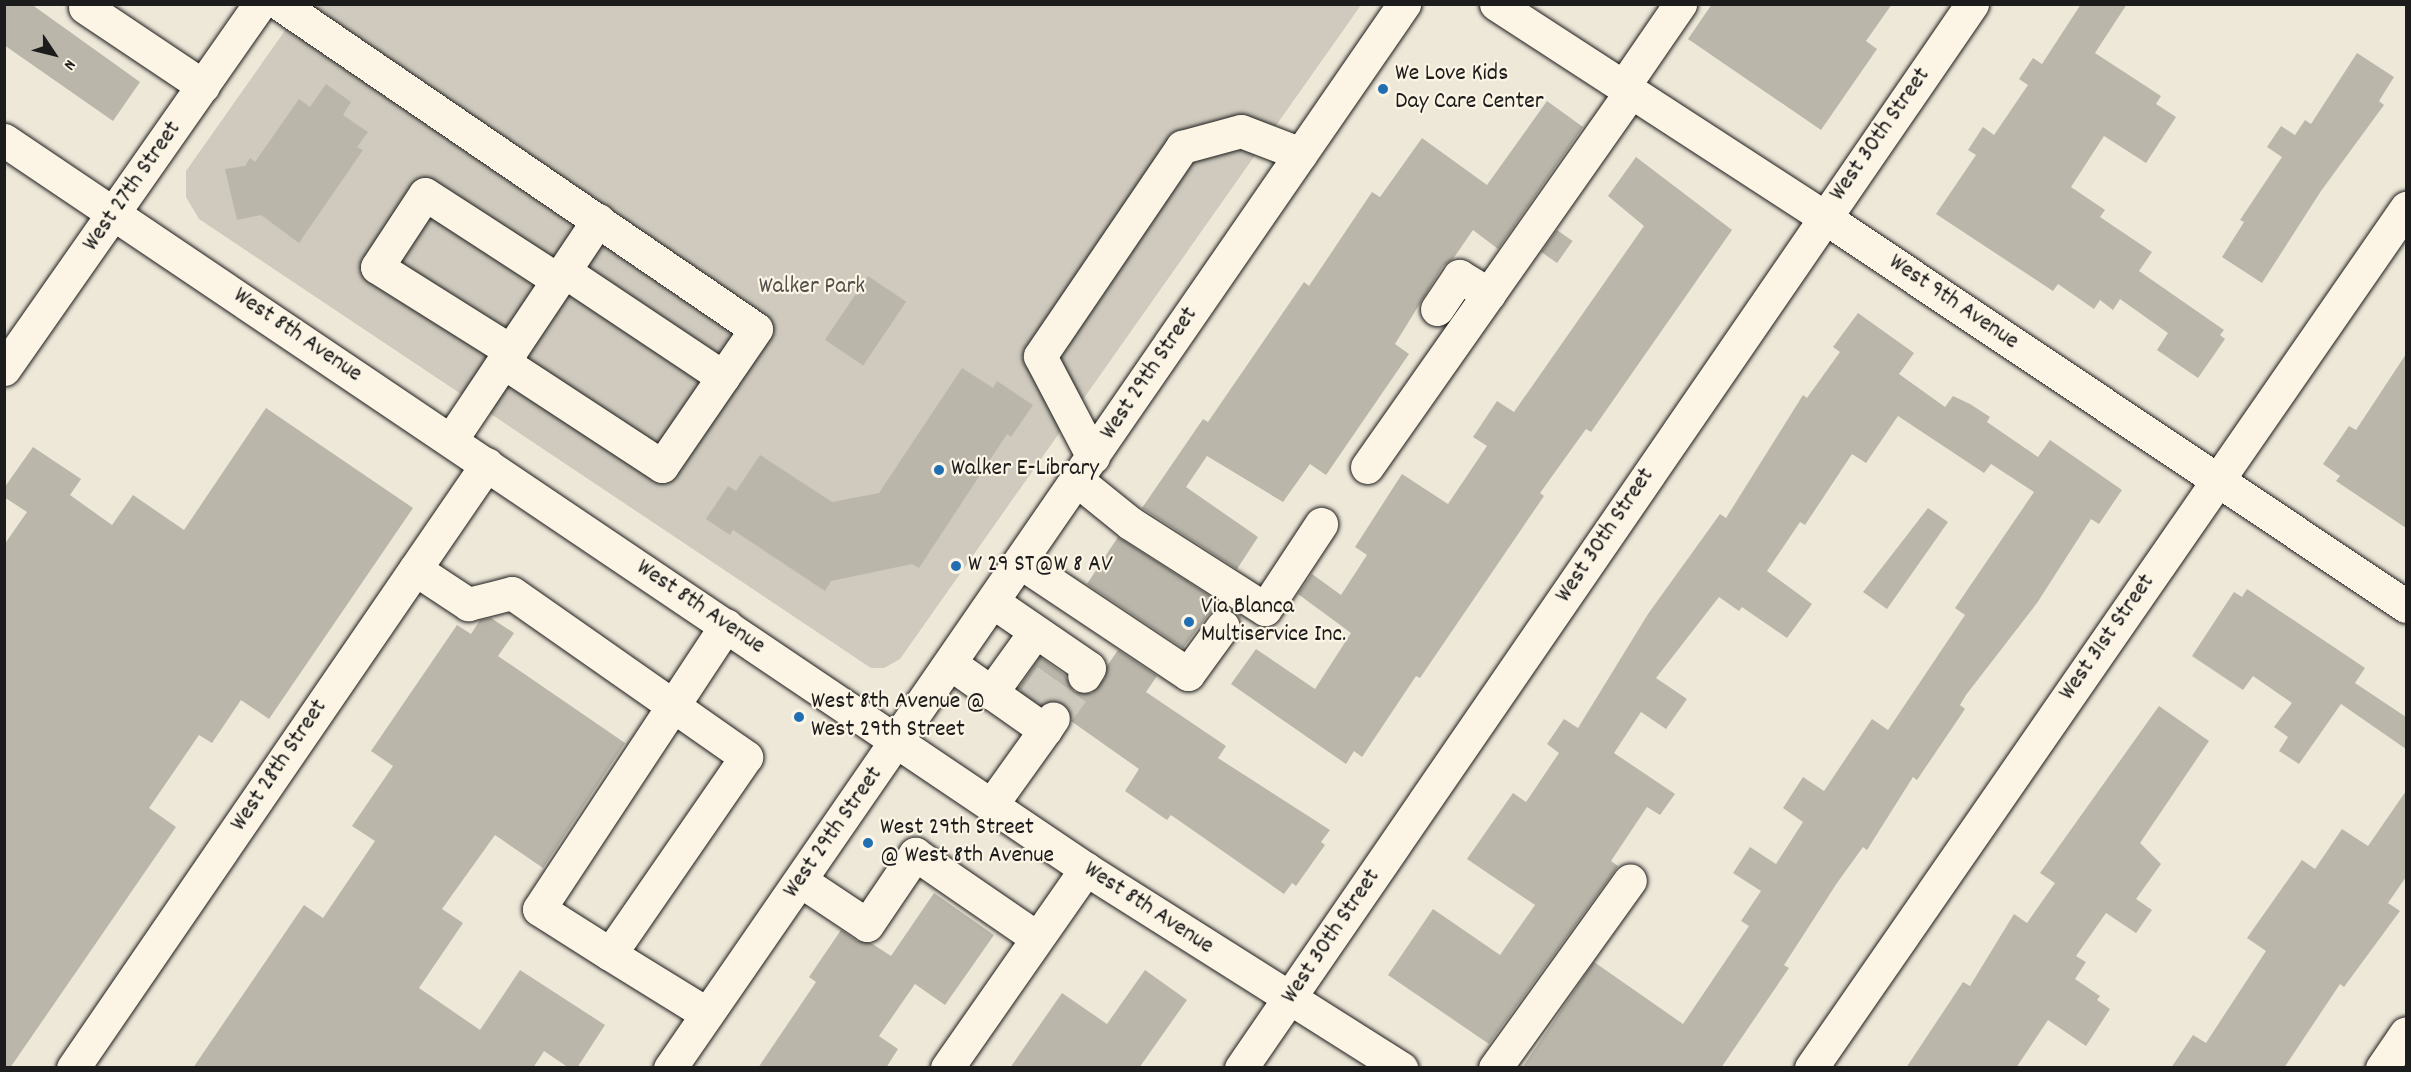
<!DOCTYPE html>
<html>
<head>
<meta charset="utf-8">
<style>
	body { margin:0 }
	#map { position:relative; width:2411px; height:1072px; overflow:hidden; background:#eee8d9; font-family:Dekko,sans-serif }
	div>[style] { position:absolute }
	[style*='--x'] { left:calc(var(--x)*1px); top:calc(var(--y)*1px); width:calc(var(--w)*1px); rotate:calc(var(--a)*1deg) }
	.green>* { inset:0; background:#cfcabd }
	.building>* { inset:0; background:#bab6aa; transform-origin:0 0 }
	.minor-tunnel>* { height:33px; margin-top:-16.5px; transform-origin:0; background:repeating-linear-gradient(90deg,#cec9bd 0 33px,transparent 0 49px) }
	.roads { filter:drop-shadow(0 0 2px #1c1c1c) drop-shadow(0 0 2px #1c1c1c) }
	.minor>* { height:33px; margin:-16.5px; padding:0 16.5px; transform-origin:16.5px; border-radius:16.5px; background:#fcf5e5 }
	.dots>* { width:16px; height:16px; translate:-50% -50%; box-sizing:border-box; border:3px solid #fcf5e5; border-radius:50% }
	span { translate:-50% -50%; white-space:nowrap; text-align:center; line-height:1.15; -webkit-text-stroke:4.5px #fcf5e5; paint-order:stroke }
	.poi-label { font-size:24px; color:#1c1c1c }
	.left { translate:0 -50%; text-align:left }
	.street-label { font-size:24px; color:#1c1c1c }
	.park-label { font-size:24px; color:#52504c }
	.frame { position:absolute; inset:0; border:6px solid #1c1c1c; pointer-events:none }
	.north { position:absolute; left:24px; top:24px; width:60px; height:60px; -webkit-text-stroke:4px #fcf5e5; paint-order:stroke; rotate:125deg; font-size:16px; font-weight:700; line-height:24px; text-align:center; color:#1c1c1c }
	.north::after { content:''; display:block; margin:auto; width:21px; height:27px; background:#1c1c1c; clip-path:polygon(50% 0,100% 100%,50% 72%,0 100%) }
</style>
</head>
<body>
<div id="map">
	<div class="green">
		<div style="clip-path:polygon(303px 5px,1361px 5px,900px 659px,884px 668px,871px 668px,199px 219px,186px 197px,186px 171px)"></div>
	</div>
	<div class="building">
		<div style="clip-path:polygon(4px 4px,31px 4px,140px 82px,113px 121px,4px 45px)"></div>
		<div style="clip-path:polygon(1712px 4px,1892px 4px,1866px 41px,1877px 49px,1821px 130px,1688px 39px)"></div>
		<div style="clip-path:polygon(2081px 4px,2127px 4px,2095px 53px,2161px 96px,2156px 104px,2176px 117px,2146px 163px,2104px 136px,2071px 187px,2105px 210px,2100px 217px,2152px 252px,2139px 271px,2224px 330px,2220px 335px,2225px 339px,2198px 378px,2157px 350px,2168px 333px,2120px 299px,2113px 310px,2100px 300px,2094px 309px,2058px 284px,2053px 291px,1936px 214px,1976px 155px,1968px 150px,1983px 127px,1994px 135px,2028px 85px,2019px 79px,2033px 58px,2042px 64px)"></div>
		<div style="clip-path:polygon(2357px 53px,2394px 77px,2379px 101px,2384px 105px,2321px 191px,2262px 283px,2222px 257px,2244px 222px,2240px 220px,2282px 157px,2267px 147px,2281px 126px,2295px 135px,2305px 120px,2311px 124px)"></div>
		<div style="clip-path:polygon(326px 84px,351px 102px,343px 115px,368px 132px,357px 147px,363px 150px,299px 243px,261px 215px,237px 220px,225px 169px,245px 166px,250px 158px,255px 162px,299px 99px,310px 107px)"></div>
		<div style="clip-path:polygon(1547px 101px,1583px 127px,1498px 249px,1473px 230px,1453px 259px,1443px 266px,1395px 344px,1409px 354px,1326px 475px,1310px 464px,1283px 502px,1207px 456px,1186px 487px,1258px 537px,1237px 569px,1142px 508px,1203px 419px,1208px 422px,1304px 282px,1309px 286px,1372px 192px,1380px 197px,1422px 138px,1487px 185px)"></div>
		<div style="clip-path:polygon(1636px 157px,1732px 230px,1591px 432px,1586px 429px,1540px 493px,1544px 496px,1420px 678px,1416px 676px,1362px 757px,1354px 751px,1346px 764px,1231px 684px,1256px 649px,1315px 689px,1351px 633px,1298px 594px,1312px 574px,1341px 595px,1367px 555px,1355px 547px,1402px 474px,1448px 504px,1487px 446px,1473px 437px,1497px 401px,1514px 412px,1644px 226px,1608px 196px)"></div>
		<div style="left:1557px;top:230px;width:19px;height:27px;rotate:35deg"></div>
		<div style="left:868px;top:276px;width:46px;height:77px;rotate:34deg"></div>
		<div style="clip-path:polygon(1858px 313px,1914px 353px,1899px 374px,1945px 407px,1953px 396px,1970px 404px,1990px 417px,1987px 422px,2038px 457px,2050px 440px,2122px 490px,2099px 524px,2091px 519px,2037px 603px,1966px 695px,1960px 705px,1965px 709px,1917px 780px,1913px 777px,1867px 850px,1863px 847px,1837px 883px,1784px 965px,1789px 968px,1721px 1068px,1522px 1068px,1594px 962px,1683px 1024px,1749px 926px,1741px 921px,1761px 891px,1733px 873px,1750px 847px,1776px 864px,1803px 822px,1783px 808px,1803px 777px,1824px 791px,1872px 719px,1888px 730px,1965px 615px,1955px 608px,2034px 492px,1991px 464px,1984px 473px,1898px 416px,1866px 463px,1852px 454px,1805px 525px,1800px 522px,1767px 571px,1812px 604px,1787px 638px,1742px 607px,1739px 611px,1719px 597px,1656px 678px,1687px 699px,1666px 729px,1641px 712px,1614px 753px,1675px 794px,1660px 815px,1647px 807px,1611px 861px,1618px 866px,1489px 1044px,1388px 975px,1433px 909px,1500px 955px,1535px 905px,1467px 859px,1513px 793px,1526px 802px,1559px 753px,1547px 744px,1564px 719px,1578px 728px,1648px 614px,1720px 514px,1726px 518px,1803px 395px,1807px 398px,1840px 352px,1833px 347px)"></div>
		<div style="clip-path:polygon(2406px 354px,2406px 528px,2336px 481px,2340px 476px,2323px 464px,2349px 426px,2356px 430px)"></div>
		<div style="clip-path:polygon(962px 368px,993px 388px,997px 381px,1033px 405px,1011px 437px,1007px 434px,919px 568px,912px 564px,831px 581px,825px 591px,733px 530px,730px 535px,706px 519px,728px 486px,736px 491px,760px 455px,832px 502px,879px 493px)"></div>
		<div style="clip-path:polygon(266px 408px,413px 508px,269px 719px,241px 700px,212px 743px,199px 735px,149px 808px,176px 827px,10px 1068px,4px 1068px,4px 545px,27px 512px,4px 497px,4px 488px,33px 447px,81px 479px,70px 495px,112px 525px,133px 495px,184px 530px)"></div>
		<div style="clip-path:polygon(1928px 508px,1948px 522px,1887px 609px,1863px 592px)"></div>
		<div style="clip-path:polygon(1118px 537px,1224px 605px,1208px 615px,1183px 648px,1087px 584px)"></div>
		<div style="clip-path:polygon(2247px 589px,2365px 668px,2355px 683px,2406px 717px,2406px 749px,2341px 704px,2299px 764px,2279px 751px,2288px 737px,2274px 727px,2292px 703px,2253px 676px,2243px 690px,2192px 656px,2234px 592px,2242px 597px)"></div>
		<div style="clip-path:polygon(491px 618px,514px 633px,498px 656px,625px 743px,543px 868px,495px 835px,442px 909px,463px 923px,419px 988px,480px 1030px,520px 970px,605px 1025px,577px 1068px,569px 1068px,544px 1051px,533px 1068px,193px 1068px,304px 905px,323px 918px,375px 841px,352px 826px,393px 766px,371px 751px,457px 625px,471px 634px,480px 620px)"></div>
		<div style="clip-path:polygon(1118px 650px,1157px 676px,1146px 692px,1226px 746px,1218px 758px,1330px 830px,1321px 842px,1325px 845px,1296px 886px,1292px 883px,1284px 894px,1171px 815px,1167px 820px,1125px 791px,1139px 769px,1071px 721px,1064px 703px,1054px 699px,1041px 704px,1018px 688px,1040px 657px,1065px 675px,1074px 692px,1092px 693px,1105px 678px,1107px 666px)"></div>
		<div style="clip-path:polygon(2159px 706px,2209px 741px,2140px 843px,2161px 864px,2136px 899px,2152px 910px,2136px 933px,2106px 913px,2076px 956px,2086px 962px,2075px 979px,2100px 996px,2097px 1000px,2110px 1009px,2086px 1046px,2048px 1020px,2016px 1068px,1906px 1068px,1963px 982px,1970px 986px,2014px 914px,2027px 923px,2055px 883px,2040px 873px)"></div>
		<div style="clip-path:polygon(2406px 791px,2406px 877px,2388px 903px,2400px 911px,2344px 987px,2340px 984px,2284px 1068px,2171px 1068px,2193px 1035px,2206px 1043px,2266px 951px,2247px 938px,2302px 860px,2315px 869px,2342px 829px,2368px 846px)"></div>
		<div style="clip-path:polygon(934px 893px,994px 935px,945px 1005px,915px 984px,879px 1036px,898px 1049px,886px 1068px,758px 1068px,816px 982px,809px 977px,841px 930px,857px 941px,871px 943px,891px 956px)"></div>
		<div style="clip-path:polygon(1145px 970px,1187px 1000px,1139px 1068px,1010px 1068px,1062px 993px,1107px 1024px)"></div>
	</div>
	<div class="minor-tunnel">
		<div style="--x:1032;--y:703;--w:52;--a:-54.5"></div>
		<div style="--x:1053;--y:718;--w:52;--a:-53.6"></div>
	</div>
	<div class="roads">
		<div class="minor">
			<div style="--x:280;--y:4;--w:576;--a:34.32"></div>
			<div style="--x:756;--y:329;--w:166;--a:124.5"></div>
			<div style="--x:662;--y:466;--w:190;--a:-146.8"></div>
			<div style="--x:503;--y:362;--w:94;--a:123.7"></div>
			<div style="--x:1496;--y:4;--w:391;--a:33"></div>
			<div style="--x:1824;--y:217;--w:700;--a:33.76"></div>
			<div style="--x:85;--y:7;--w:142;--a:33.8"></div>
			<div style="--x:1623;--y:87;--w:101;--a:-55.5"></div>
			<div style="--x:4;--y:140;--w:1305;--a:33.97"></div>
			<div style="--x:1086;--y:869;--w:373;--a:32.3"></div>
			<div style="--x:564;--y:271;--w:191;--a:33.7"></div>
			<div style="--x:1437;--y:309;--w:40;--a:-56"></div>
			<div style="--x:1459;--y:276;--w:35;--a:31"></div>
			<div style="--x:511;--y:351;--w:158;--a:-147.9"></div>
			<div style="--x:377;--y:267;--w:87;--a:-56.7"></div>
			<div style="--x:425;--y:194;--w:158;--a:32.9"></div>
			<div style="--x:503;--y:362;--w:171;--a:-56.2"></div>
			<div style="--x:4;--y:369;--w:446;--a:-55"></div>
			<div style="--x:1093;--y:457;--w:114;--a:-117.7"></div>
			<div style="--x:1040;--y:356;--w:253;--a:-55.8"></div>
			<div style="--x:1182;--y:147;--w:61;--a:-15.2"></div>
			<div style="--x:1241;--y:131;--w:64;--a:21"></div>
			<div style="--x:1367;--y:467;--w:459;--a:-54.9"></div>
			<div style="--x:1078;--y:481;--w:67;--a:38.9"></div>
			<div style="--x:1130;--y:523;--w:160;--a:32.5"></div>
			<div style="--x:1265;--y:609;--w:102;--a:-56.6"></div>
			<div style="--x:1020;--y:562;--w:202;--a:33.7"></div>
			<div style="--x:1188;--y:674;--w:59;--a:-53.9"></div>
			<div style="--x:415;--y:569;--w:64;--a:33.4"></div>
			<div style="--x:468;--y:604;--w:45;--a:-14"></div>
			<div style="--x:512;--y:593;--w:286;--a:35"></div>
			<div style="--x:746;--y:757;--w:239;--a:124.6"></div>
			<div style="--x:610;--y:954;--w:114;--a:31.7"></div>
			<div style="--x:993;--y:602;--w:116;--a:34.5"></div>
			<div style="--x:1089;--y:668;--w:9;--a:122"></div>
			<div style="--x:951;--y:664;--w:115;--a:35.1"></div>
			<div style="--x:1045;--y:730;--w:14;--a:-56"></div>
			<div style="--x:991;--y:693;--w:75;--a:-54.2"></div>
			<div style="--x:992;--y:804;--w:91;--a:-54.4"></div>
			<div style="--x:801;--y:881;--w:79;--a:33.7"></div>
			<div style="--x:867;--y:925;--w:86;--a:-55.9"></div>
			<div style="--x:915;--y:854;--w:148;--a:34.5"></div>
			<div style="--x:610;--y:954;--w:84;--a:-147.6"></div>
			<div style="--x:539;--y:909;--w:340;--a:-56.6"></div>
			<div style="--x:73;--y:1068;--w:732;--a:-55.57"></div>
			<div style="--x:670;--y:1068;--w:1293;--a:-55.4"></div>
			<div style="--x:947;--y:1068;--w:243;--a:-55.1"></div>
			<div style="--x:1241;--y:1068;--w:1291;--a:-55.51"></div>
			<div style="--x:1495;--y:1068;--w:231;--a:-54.3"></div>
			<div style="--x:1811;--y:1068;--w:1046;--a:-55.32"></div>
			<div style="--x:2382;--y:1068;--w:42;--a:-55.6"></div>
		</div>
	</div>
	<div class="dots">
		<div style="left:1383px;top:89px;background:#1f6fb2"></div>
		<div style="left:939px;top:470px;background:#1f6fb2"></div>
		<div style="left:956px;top:566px;background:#1f6fb2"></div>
		<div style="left:1189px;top:622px;background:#1f6fb2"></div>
		<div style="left:799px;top:717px;background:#1f6fb2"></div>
		<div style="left:868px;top:843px;background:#1f6fb2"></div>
	</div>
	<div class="poi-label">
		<span class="left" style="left:1395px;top:89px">We Love Kids<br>Day Care Center</span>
		<span class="left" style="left:951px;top:470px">Walker E-Library</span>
		<span class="left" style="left:968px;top:566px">W 29 ST@W 8 AV</span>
		<span class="left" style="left:1201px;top:622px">Via Blanca<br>Multiservice Inc.</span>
		<span class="left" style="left:811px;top:717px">West 8th Avenue @<br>West 29th Street</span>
		<span class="left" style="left:880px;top:843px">West 29th Street<br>@ West 8th Avenue</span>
	</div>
	<div class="street-label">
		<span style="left:1881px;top:135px;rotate:-55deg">West 30th Street</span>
		<span style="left:133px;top:187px;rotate:-55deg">West 27th Street</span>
		<span style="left:1953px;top:303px;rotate:34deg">West 9th Avenue</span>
		<span style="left:297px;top:336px;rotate:34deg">West 8th Avenue</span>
		<span style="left:1150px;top:374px;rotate:-56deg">West 29th Street</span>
		<span style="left:1606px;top:536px;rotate:-56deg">West 30th Street</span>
		<span style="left:700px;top:608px;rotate:34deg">West 8th Avenue</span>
		<span style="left:2108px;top:638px;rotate:-55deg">West 31st Street</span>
		<span style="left:280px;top:766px;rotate:-56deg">West 28th Street</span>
		<span style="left:834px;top:833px;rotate:-55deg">West 29th Street</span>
		<span style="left:1148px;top:909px;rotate:33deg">West 8th Avenue</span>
		<span style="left:1332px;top:937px;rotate:-56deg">West 30th Street</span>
	</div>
	<div class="park-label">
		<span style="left:812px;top:288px">Walker Park</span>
	</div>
	<div class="frame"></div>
	<div class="north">N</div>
</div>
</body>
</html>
